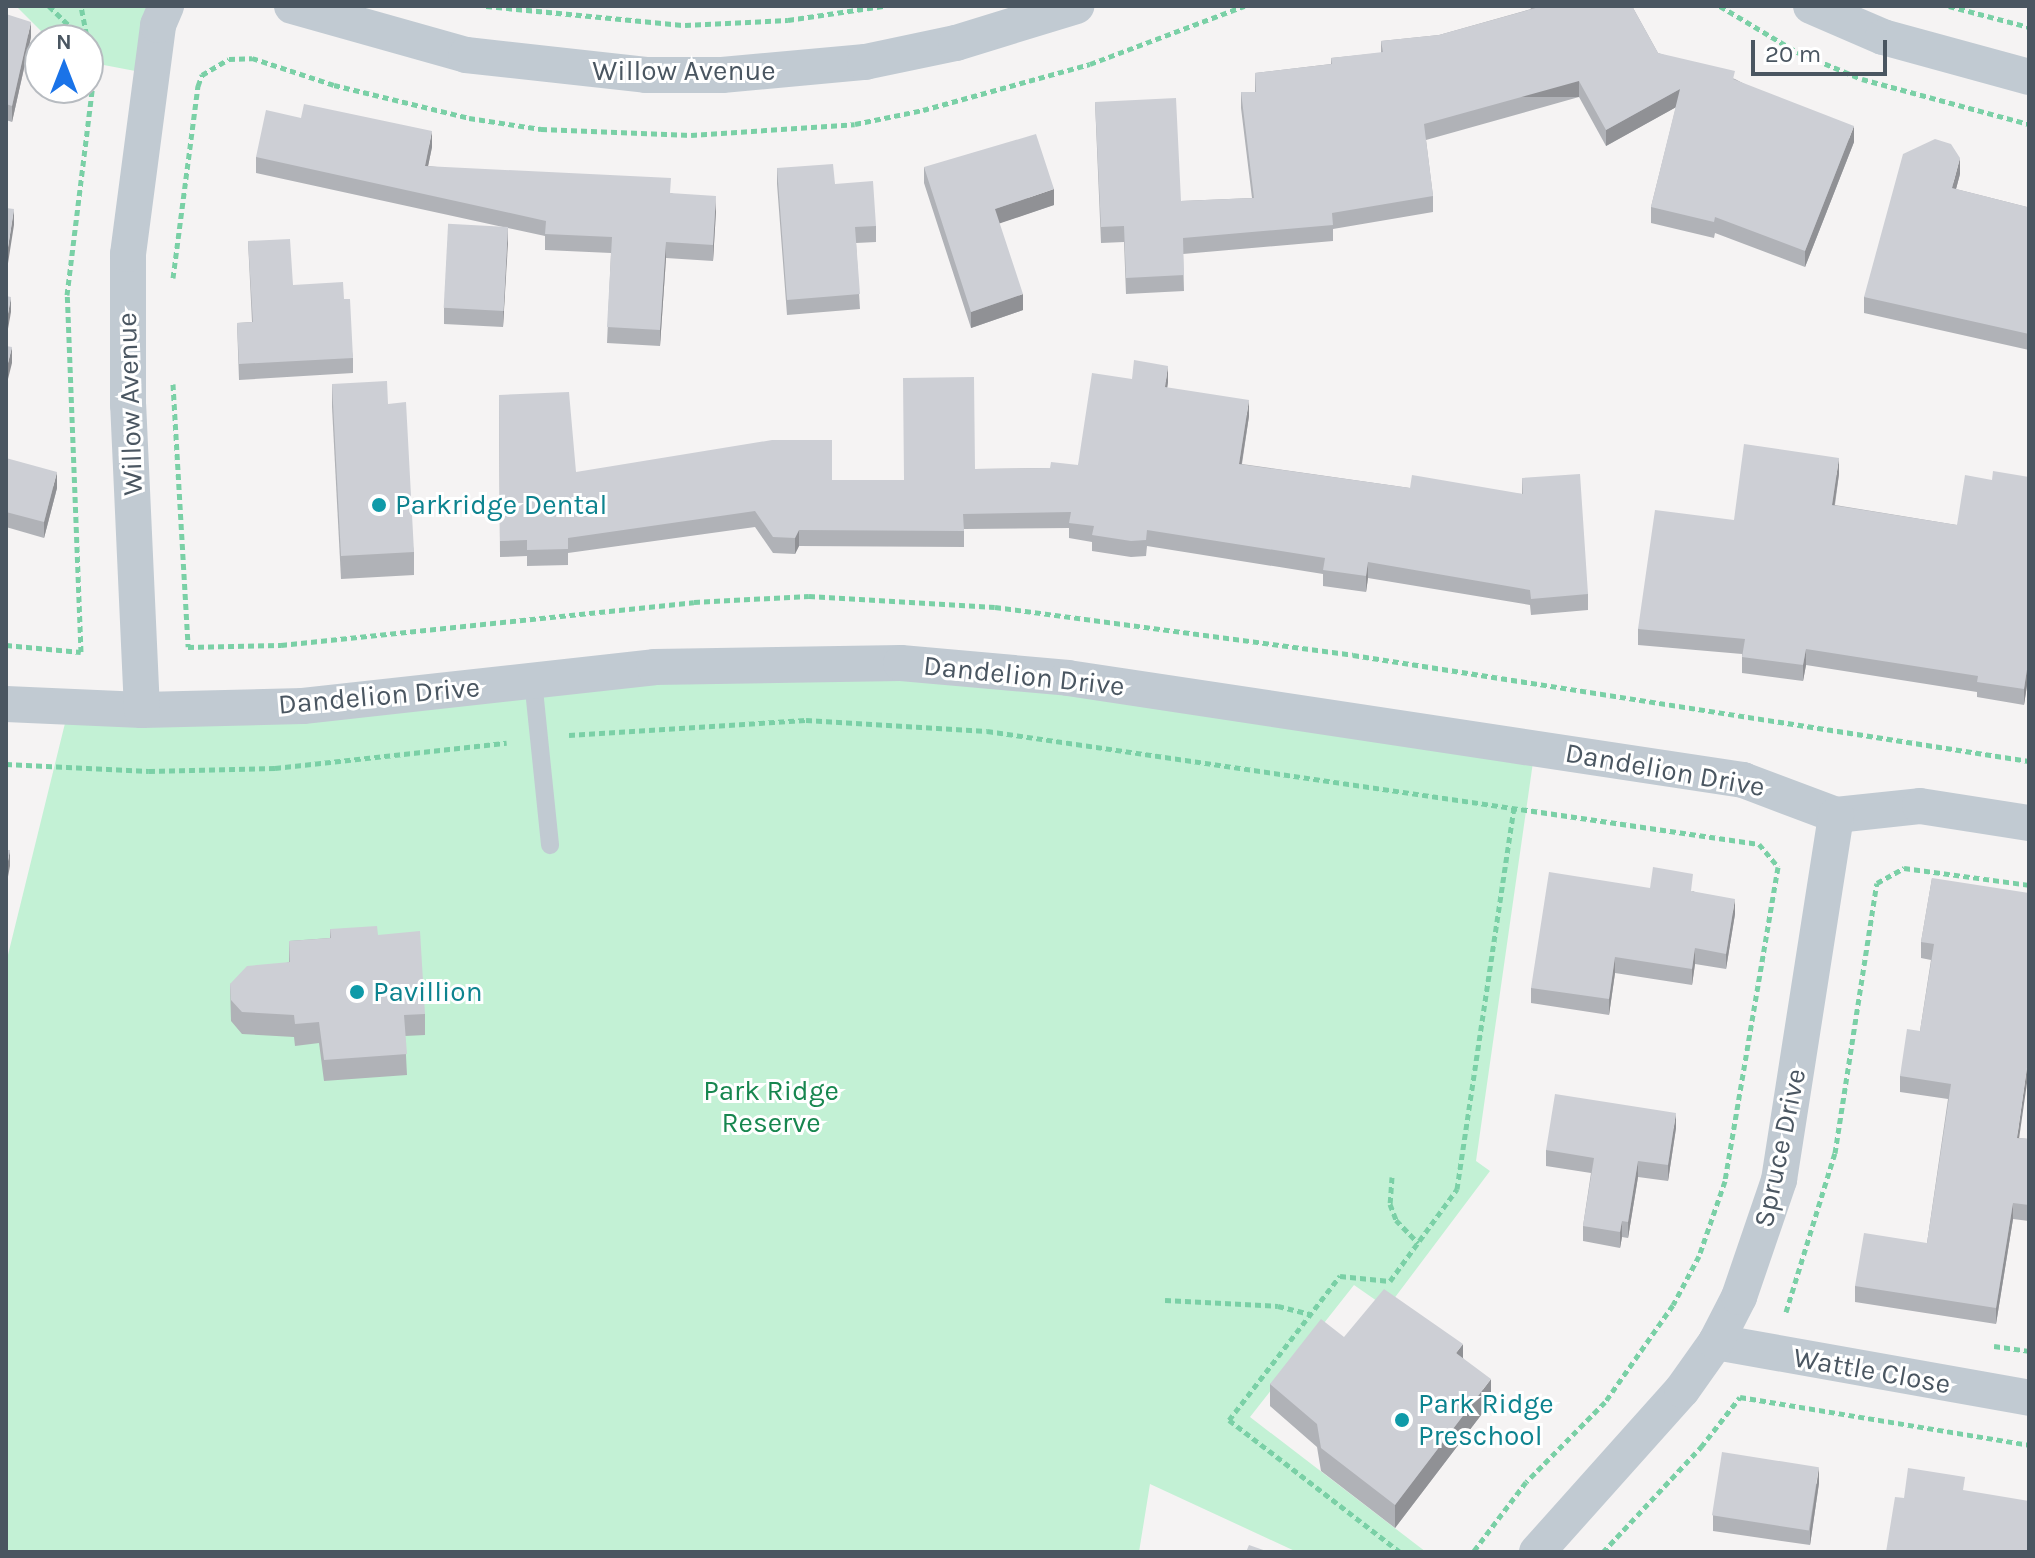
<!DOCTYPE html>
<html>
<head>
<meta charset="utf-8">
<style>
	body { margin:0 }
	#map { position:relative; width:2035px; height:1558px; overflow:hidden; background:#f5f3f3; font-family:Karla,sans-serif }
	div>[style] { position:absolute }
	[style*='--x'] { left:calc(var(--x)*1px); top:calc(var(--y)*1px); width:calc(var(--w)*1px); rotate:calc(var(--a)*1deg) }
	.green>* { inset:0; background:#c3f1d5 }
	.path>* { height:5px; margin-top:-2.5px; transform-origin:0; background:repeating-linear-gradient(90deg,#7ad0a6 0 6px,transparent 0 10px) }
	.lane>* { height:18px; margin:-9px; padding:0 9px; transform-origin:9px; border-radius:9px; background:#c1cad2 }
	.street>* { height:36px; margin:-18px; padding:0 18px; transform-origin:18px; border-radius:18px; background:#c1cad2 }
	.wall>* { inset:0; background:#b0b2b7 }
	.shaded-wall>* { inset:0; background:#909195; transform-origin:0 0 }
	.building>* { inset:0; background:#cdcfd5; transform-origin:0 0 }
	.dots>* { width:22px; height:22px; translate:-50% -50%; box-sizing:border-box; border:4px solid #fff; border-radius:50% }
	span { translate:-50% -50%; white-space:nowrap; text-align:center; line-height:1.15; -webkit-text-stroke:6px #fff; paint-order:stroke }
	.street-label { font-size:28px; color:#4a5661 }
	.culture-label { font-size:28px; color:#0d838f }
	.left { translate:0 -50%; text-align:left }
	.park-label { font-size:28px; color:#17864f }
	.frame { position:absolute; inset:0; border:8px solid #4a5661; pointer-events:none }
	.north { position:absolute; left:24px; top:24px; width:80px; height:80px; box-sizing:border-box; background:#fff; border:2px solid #b7bbc0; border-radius:50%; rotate:0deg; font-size:22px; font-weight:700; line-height:32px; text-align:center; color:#4a5661 }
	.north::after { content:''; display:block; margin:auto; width:28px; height:36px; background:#1a73e8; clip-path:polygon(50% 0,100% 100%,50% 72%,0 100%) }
	.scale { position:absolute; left:1751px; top:40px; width:136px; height:36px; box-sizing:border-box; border:4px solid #4a5661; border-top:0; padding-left:10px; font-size:24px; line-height:28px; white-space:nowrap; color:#4a5661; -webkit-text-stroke:6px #fff; paint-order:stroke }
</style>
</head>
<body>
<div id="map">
	<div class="green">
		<div style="clip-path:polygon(16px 6px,166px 6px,151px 74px,88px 62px,88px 40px,50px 40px)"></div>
		<div style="clip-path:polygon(830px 661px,1535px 748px,1476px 1161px,1490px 1171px,1387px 1308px,1354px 1285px,1250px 1417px,1426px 1552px,1297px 1552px,1150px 1484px,1139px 1552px,6px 1552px,6px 963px,69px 707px)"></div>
	</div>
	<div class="path">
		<div style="--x:49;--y:6;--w:49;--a:44.2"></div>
		<div style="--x:486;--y:6;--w:200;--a:5.5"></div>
		<div style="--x:685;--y:25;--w:103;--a:-2.8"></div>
		<div style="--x:788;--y:20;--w:96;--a:-8.4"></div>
		<div style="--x:1720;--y:6;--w:90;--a:30.9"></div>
		<div style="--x:1797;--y:52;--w:70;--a:22.6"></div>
		<div style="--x:1862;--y:79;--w:173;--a:15.1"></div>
		<div style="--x:1949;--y:6;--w:83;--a:14.7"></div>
		<div style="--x:173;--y:278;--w:194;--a:-82.6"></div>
		<div style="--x:198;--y:86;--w:12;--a:-70"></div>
		<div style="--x:202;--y:75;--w:31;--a:-31"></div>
		<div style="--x:229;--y:59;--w:23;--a:-2"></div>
		<div style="--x:252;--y:58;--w:86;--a:18.2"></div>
		<div style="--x:334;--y:85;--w:139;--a:13.7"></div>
		<div style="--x:469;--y:118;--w:73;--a:8.7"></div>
		<div style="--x:541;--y:129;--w:150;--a:2.3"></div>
		<div style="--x:691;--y:135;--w:164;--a:-3.8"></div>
		<div style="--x:855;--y:124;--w:69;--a:-11.6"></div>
		<div style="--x:923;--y:110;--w:173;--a:-15.4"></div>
		<div style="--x:1090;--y:64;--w:165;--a:-20.6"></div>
		<div style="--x:173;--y:384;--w:263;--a:86.7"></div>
		<div style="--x:188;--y:647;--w:93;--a:-1.2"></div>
		<div style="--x:281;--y:645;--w:415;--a:-5.9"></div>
		<div style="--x:694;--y:602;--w:115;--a:-3"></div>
		<div style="--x:809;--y:596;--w:186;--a:3.4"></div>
		<div style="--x:995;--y:607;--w:361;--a:7.6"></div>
		<div style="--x:1353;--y:655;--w:684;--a:8.91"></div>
		<div style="--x:6;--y:645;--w:75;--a:5.3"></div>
		<div style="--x:81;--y:652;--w:357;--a:-92.2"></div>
		<div style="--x:67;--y:295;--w:223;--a:-83"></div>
		<div style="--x:94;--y:74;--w:69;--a:-100.8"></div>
		<div style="--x:569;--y:735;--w:237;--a:-3.6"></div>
		<div style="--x:806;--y:720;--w:181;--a:3.5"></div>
		<div style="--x:987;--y:731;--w:780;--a:8.33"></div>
		<div style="--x:1759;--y:844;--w:30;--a:50"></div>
		<div style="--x:1778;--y:867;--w:318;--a:99.6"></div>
		<div style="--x:1725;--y:1181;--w:79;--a:109.1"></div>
		<div style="--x:1699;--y:1256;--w:55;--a:118"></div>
		<div style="--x:1673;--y:1305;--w:118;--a:125"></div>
		<div style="--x:1605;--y:1402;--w:112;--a:134.6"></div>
		<div style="--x:1526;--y:1482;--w:88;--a:127.1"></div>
		<div style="--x:6;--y:764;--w:143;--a:2.8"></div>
		<div style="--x:149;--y:771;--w:126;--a:-1.4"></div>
		<div style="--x:275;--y:768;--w:233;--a:-6.2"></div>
		<div style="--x:1392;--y:1177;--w:27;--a:94"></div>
		<div style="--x:1390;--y:1204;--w:17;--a:69"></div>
		<div style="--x:1396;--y:1220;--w:32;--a:46"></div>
		<div style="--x:1165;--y:1300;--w:113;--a:3"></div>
		<div style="--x:1278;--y:1306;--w:32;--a:14"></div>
		<div style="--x:1786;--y:1312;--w:166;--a:-72.9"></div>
		<div style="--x:1835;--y:1153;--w:273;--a:-81.2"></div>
		<div style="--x:1877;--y:883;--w:31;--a:-29"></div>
		<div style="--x:1904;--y:868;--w:126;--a:7.7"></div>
		<div style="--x:1994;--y:1346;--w:35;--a:8"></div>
		<div style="--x:1400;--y:1552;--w:216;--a:-142.3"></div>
		<div style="--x:1229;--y:1420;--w:182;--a:-52.4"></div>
		<div style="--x:1340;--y:1276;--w:50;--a:5.7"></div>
		<div style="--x:1390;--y:1281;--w:114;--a:-53.9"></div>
		<div style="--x:1457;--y:1189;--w:387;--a:-81.5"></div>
		<div style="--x:1603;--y:1552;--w:144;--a:-47"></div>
		<div style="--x:1701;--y:1447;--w:63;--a:-52"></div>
		<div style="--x:1740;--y:1397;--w:293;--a:9.4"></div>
	</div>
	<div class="lane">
		<div style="--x:533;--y:680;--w:166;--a:84.1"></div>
	</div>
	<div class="street">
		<div style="--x:292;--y:6;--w:181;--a:15.7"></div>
		<div style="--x:466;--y:55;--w:181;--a:6.3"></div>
		<div style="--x:646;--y:75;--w:76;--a:0"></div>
		<div style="--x:722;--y:75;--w:144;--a:-5.2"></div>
		<div style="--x:865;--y:62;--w:93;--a:-11.8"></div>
		<div style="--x:956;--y:43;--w:126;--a:-17.1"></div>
		<div style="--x:1811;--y:6;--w:78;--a:23.3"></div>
		<div style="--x:1883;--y:37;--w:151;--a:15.3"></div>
		<div style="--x:6;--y:704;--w:136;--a:2.5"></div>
		<div style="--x:142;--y:710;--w:161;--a:-1.4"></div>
		<div style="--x:303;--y:706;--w:353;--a:-6.3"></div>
		<div style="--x:654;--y:667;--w:247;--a:-0.9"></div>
		<div style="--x:901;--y:663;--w:168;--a:5.1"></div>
		<div style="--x:1068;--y:678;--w:683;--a:8.59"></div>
		<div style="--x:1743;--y:780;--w:99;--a:20.6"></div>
		<div style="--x:1836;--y:815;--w:84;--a:-6.1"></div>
		<div style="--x:1920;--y:806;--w:110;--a:8.9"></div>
		<div style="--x:142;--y:710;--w:305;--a:-92.6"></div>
		<div style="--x:128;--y:405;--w:151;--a:-90"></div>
		<div style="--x:128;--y:254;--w:231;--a:-82.5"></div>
		<div style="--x:158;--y:25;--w:21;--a:-67"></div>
		<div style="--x:1716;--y:1342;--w:318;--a:10.1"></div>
		<div style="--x:1537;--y:1552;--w:217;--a:-48.2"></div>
		<div style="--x:1682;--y:1390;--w:59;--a:-54.7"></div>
		<div style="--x:1716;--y:1342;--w:51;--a:-62.9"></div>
		<div style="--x:1739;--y:1297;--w:124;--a:-71.1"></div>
		<div style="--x:1779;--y:1180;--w:369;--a:-81.1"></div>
	</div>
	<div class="wall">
		<div style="clip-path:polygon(1529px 6px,1632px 6px,1658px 53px,1735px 79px,1854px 142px,1805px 267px,1715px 233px,1714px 238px,1651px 223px,1651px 207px,1676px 107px,1606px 146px,1579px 97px,1426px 140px,1433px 196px,1433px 212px,1333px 229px,1333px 241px,1183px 254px,1184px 291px,1126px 294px,1124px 242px,1101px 243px,1095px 102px,1181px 201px,1252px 198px,1241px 108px,1241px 92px,1255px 92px,1255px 73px,1331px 64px,1331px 58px,1381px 53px,1381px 41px,1439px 35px,1531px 9px)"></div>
		<div style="clip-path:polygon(6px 14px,31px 37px,12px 122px,6px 120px)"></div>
		<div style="clip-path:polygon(432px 147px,428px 166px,671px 193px,716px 211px,713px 261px,666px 258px,660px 346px,607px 343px,611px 253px,545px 250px,545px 236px,508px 228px,503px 327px,444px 324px,444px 308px,503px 227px,256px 173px,256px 157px)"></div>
		<div style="clip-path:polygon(924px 167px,1054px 205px,999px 223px,1023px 310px,971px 328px,924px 183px)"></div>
		<div style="clip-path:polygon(777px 168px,835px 184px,876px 226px,876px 242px,856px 243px,860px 309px,787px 315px,777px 184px)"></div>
		<div style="clip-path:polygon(1960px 174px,1956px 189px,2027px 207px,2029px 198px,2029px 350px,1864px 313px,1864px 297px)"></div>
		<div style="clip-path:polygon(248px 241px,293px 285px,344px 299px,353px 358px,353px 373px,239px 380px,237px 323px,252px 322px)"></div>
		<div style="clip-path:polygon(1132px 379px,1168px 382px,1167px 388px,1249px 416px,1242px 464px,1410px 488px,1522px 494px,1522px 478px,1588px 594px,1588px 610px,1531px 615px,1530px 605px,1368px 578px,1366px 592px,1323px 586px,1323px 574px,1147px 546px,1146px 556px,1131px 557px,1092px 551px,1092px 542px,1069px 538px,1069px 528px,964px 529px,964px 547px,799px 546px,795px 554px,773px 553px,755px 527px,568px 553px,568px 565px,527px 566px,527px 556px,500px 557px,499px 395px,576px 472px,832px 480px,904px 480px,975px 469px,1050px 468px,1078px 465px)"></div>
		<div style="clip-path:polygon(332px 384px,388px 404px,414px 552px,414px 575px,341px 579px,332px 407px)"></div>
		<div style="clip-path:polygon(6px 458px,57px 488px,44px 538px,6px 527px)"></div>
		<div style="clip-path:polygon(1839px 474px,1835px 505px,1957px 525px,1992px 480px,2029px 477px,2029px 672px,2024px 705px,1977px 697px,1977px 692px,1806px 665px,1803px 681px,1742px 673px,1742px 654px,1638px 645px,1638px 629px,1734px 520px)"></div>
		<div style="clip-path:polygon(1932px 878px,2019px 1138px,2029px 1139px,2029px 1221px,2013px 1219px,1996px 1324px,1855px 1302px,1855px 1286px,1927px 1243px,1948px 1099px,1900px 1092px,1900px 1076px,1920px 1031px,1931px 960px,1921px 958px,1921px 942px)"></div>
		<div style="clip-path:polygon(1693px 891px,1735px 914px,1726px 969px,1695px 964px,1692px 985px,1615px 973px,1609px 1015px,1531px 1003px,1531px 988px)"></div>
		<div style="clip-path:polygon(330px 929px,378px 935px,425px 1014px,425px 1035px,405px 1036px,407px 1075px,324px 1081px,319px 1043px,295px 1046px,294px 1037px,242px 1034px,231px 1021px,230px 984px,289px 962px,289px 941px,330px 938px)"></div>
		<div style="clip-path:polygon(1676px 1128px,1668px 1181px,1638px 1177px,1628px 1238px,1622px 1237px,1620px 1248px,1583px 1241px,1583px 1226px,1591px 1173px,1546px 1166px,1546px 1150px)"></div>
		<div style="clip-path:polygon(1344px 1337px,1463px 1358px,1491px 1402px,1395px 1528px,1321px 1471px,1317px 1447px,1270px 1406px,1270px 1384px)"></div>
		<div style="clip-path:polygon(1819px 1483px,1810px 1545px,1713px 1531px,1713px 1515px)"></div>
	</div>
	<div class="shaded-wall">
		<div style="clip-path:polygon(31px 22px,31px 37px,12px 122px,12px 106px)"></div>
		<div style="left:1579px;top:81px;width:16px;height:161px;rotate:90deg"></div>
		<div style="clip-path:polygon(1680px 89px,1680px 105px,1606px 146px,1606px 130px)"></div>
		<div style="clip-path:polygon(1854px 126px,1854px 142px,1805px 267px,1805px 251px)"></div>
		<div style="clip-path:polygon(432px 131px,432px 147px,425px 181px,425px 166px)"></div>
		<div style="clip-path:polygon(1960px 158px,1960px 174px,1952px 204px,1952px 188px)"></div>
		<div style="clip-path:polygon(1054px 189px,1054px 205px,995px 225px,995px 209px)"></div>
		<div style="clip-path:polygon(716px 196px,716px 211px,713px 261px,713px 245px)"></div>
		<div style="clip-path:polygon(14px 209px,14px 225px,6px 276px,6px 260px)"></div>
		<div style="clip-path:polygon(508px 227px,508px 243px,503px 327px,503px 311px)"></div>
		<div style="clip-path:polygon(666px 242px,666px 258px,660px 346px,660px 330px)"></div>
		<div style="clip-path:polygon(1023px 294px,1023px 310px,971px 328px,971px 312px)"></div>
		<div style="clip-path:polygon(11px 297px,11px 312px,6px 340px,6px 325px)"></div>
		<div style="clip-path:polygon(12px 347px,12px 363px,6px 387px,6px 371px)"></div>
		<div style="clip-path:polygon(1168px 366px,1168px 382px,1165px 403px,1165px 387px)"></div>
		<div style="clip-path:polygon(1249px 400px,1249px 416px,1239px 480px,1239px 464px)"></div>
		<div style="clip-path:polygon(1839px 458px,1839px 474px,1832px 521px,1832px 505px)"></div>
		<div style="clip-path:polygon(57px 472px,57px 488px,44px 538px,44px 522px)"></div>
		<div style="clip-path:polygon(799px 530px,799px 546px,795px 554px,795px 538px)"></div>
		<div style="clip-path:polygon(1368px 562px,1368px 578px,1366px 592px,1366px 576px)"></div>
		<div style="clip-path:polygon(1806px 649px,1806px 665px,1803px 681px,1803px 665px)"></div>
		<div style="clip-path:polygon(2029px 656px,2029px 672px,2024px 705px,2024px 689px)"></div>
		<div style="clip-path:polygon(10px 850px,10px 866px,6px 887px,6px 872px)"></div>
		<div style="clip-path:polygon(1735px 899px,1735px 914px,1726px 969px,1726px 954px)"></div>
		<div style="clip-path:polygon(1695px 948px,1695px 964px,1692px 985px,1692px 969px)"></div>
		<div style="clip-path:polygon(1615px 957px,1615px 973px,1609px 1015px,1609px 999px)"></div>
		<div style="clip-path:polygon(2029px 1053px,2029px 1069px,2017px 1153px,2017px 1138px)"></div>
		<div style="clip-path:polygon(1676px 1113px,1676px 1128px,1668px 1181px,1668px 1165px)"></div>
		<div style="clip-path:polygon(1638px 1161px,1638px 1177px,1628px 1238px,1628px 1222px)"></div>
		<div style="clip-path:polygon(2013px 1203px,2013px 1219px,1996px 1324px,1996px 1308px)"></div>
		<div style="clip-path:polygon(1622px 1221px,1622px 1237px,1620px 1248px,1620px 1232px)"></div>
		<div style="clip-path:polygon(1463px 1344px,1463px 1367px,1456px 1353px)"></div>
		<div style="clip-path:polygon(1491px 1379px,1491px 1402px,1395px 1528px,1395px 1505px)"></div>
		<div style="clip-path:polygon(1819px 1467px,1819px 1483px,1810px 1545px,1810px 1529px)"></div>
	</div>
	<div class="building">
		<div style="clip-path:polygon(1538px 6px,1632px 6px,1658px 53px,1735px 71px,1733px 79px,1854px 126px,1805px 251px,1715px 217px,1714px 222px,1651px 207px,1680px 89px,1606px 130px,1579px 81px,1424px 124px,1433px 196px,1332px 213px,1333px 225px,1183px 238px,1184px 275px,1126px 278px,1124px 226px,1101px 227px,1095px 102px,1176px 98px,1181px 201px,1254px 198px,1241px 92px,1256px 92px,1255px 73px,1332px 64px,1331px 58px,1383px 52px,1381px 41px,1439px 35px,1539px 7px)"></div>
		<div style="clip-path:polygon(6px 14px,31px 22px,12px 106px,6px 104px)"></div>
		<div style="clip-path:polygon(304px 104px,432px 131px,425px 166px,671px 178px,670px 193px,716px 196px,713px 245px,666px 242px,660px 330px,607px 327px,612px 237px,545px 234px,546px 221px,256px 157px,266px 110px,301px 118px)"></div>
		<div style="clip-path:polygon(1036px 134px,1054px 189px,995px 209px,1023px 294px,971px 312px,924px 167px)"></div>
		<div style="clip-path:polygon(1935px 139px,1951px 144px,1960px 158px,1952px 188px,2027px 207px,2029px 198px,2029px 334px,1864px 297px,1903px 154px)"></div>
		<div style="clip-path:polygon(833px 164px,835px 184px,873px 181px,876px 226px,855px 227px,860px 294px,787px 300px,777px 168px)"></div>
		<div style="clip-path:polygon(6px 208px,14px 209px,6px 260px)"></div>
		<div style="left:508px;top:227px;width:84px;height:60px;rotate:93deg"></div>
		<div style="clip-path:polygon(290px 239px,293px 285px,343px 282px,344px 299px,350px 299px,353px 358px,239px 364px,237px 323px,253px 322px,248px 241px)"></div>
		<div style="clip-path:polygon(6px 296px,11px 297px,6px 325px)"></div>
		<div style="clip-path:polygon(6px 346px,12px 347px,6px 371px)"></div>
		<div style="clip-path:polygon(1134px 360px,1168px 366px,1165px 387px,1249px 400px,1239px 464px,1410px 488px,1412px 475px,1523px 494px,1522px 478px,1580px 474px,1588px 594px,1531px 599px,1530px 590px,1368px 562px,1366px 576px,1323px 570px,1325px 558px,1147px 530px,1146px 540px,1131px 541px,1092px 535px,1094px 526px,1069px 523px,1071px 512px,963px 514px,964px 531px,799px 530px,795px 538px,773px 537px,755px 511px,568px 538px,568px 549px,527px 550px,527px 540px,500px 541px,499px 395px,569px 392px,576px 472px,772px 440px,832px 440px,832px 480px,904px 480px,903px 378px,974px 377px,975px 469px,1050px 468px,1051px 462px,1078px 465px,1092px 373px,1132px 379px)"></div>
		<div style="clip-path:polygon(387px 381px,388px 404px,406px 402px,414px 552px,341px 556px,332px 384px)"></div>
		<div style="clip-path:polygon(1744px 444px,1839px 458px,1832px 505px,1957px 525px,1965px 475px,1992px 480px,1993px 471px,2029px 477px,2029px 656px,2024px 689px,1977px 682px,1978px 676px,1806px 649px,1803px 665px,1742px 657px,1745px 639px,1638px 629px,1655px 510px,1734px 520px)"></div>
		<div style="clip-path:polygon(6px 458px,57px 472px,44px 522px,6px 512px)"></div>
		<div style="clip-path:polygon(6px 850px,10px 850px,6px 872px)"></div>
		<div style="clip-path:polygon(1653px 867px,1693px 874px,1691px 891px,1735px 899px,1726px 954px,1695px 948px,1692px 969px,1615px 957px,1609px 999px,1531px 988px,1549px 872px,1650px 888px)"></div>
		<div style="clip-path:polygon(1932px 878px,2029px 893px,2029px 1053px,2017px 1138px,2029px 1139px,2029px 1205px,2013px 1203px,1996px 1308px,1855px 1286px,1864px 1233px,1927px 1243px,1951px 1084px,1900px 1076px,1907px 1029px,1920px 1031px,1934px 944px,1921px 942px)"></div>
		<div style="clip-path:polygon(377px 926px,378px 935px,420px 931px,425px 1014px,404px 1015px,407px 1054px,324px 1060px,319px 1022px,295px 1024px,294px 1015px,242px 1012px,231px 1000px,230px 984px,247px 966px,290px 962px,289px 941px,331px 938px,330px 929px)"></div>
		<div style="clip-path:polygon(1555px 1094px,1676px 1113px,1668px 1165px,1638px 1161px,1628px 1222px,1622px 1221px,1620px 1232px,1583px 1226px,1594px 1158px,1546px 1150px)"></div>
		<div style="clip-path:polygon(1384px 1289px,1463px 1344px,1456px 1353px,1491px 1379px,1395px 1505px,1321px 1448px,1317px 1424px,1270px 1384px,1321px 1319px,1344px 1337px)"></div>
		<div style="left:1722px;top:1452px;width:98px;height:64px;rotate:9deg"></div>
		<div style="clip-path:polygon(1908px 1468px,1965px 1477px,1963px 1490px,2029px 1501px,2029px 1552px,1886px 1552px,1895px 1497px,1904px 1498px)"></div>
		<div style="clip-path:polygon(1249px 1545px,1269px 1552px,1246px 1552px)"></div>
	</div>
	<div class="dots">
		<div style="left:379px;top:505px;background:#0f9aa8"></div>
		<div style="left:357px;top:992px;background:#0f9aa8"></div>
		<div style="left:1402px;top:1420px;background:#0f9aa8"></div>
	</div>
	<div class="street-label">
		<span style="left:684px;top:71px">Willow Avenue</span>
		<span style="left:130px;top:404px;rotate:-92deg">Willow Avenue</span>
		<span style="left:1024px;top:676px;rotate:6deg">Dandelion Drive</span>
		<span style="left:379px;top:696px;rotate:-5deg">Dandelion Drive</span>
		<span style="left:1665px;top:770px;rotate:10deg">Dandelion Drive</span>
		<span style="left:1780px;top:1148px;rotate:-78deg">Spruce Drive</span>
		<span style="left:1872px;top:1371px;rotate:10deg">Wattle Close</span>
	</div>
	<div class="culture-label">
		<span class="left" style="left:395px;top:505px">Parkridge Dental</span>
		<span class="left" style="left:373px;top:992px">Pavillion</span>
		<span class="left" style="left:1418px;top:1420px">Park Ridge<br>Preschool</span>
	</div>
	<div class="park-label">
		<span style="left:771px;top:1107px">Park Ridge<br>Reserve</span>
	</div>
	<div class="frame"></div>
	<div class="north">N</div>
	<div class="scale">20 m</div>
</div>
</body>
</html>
